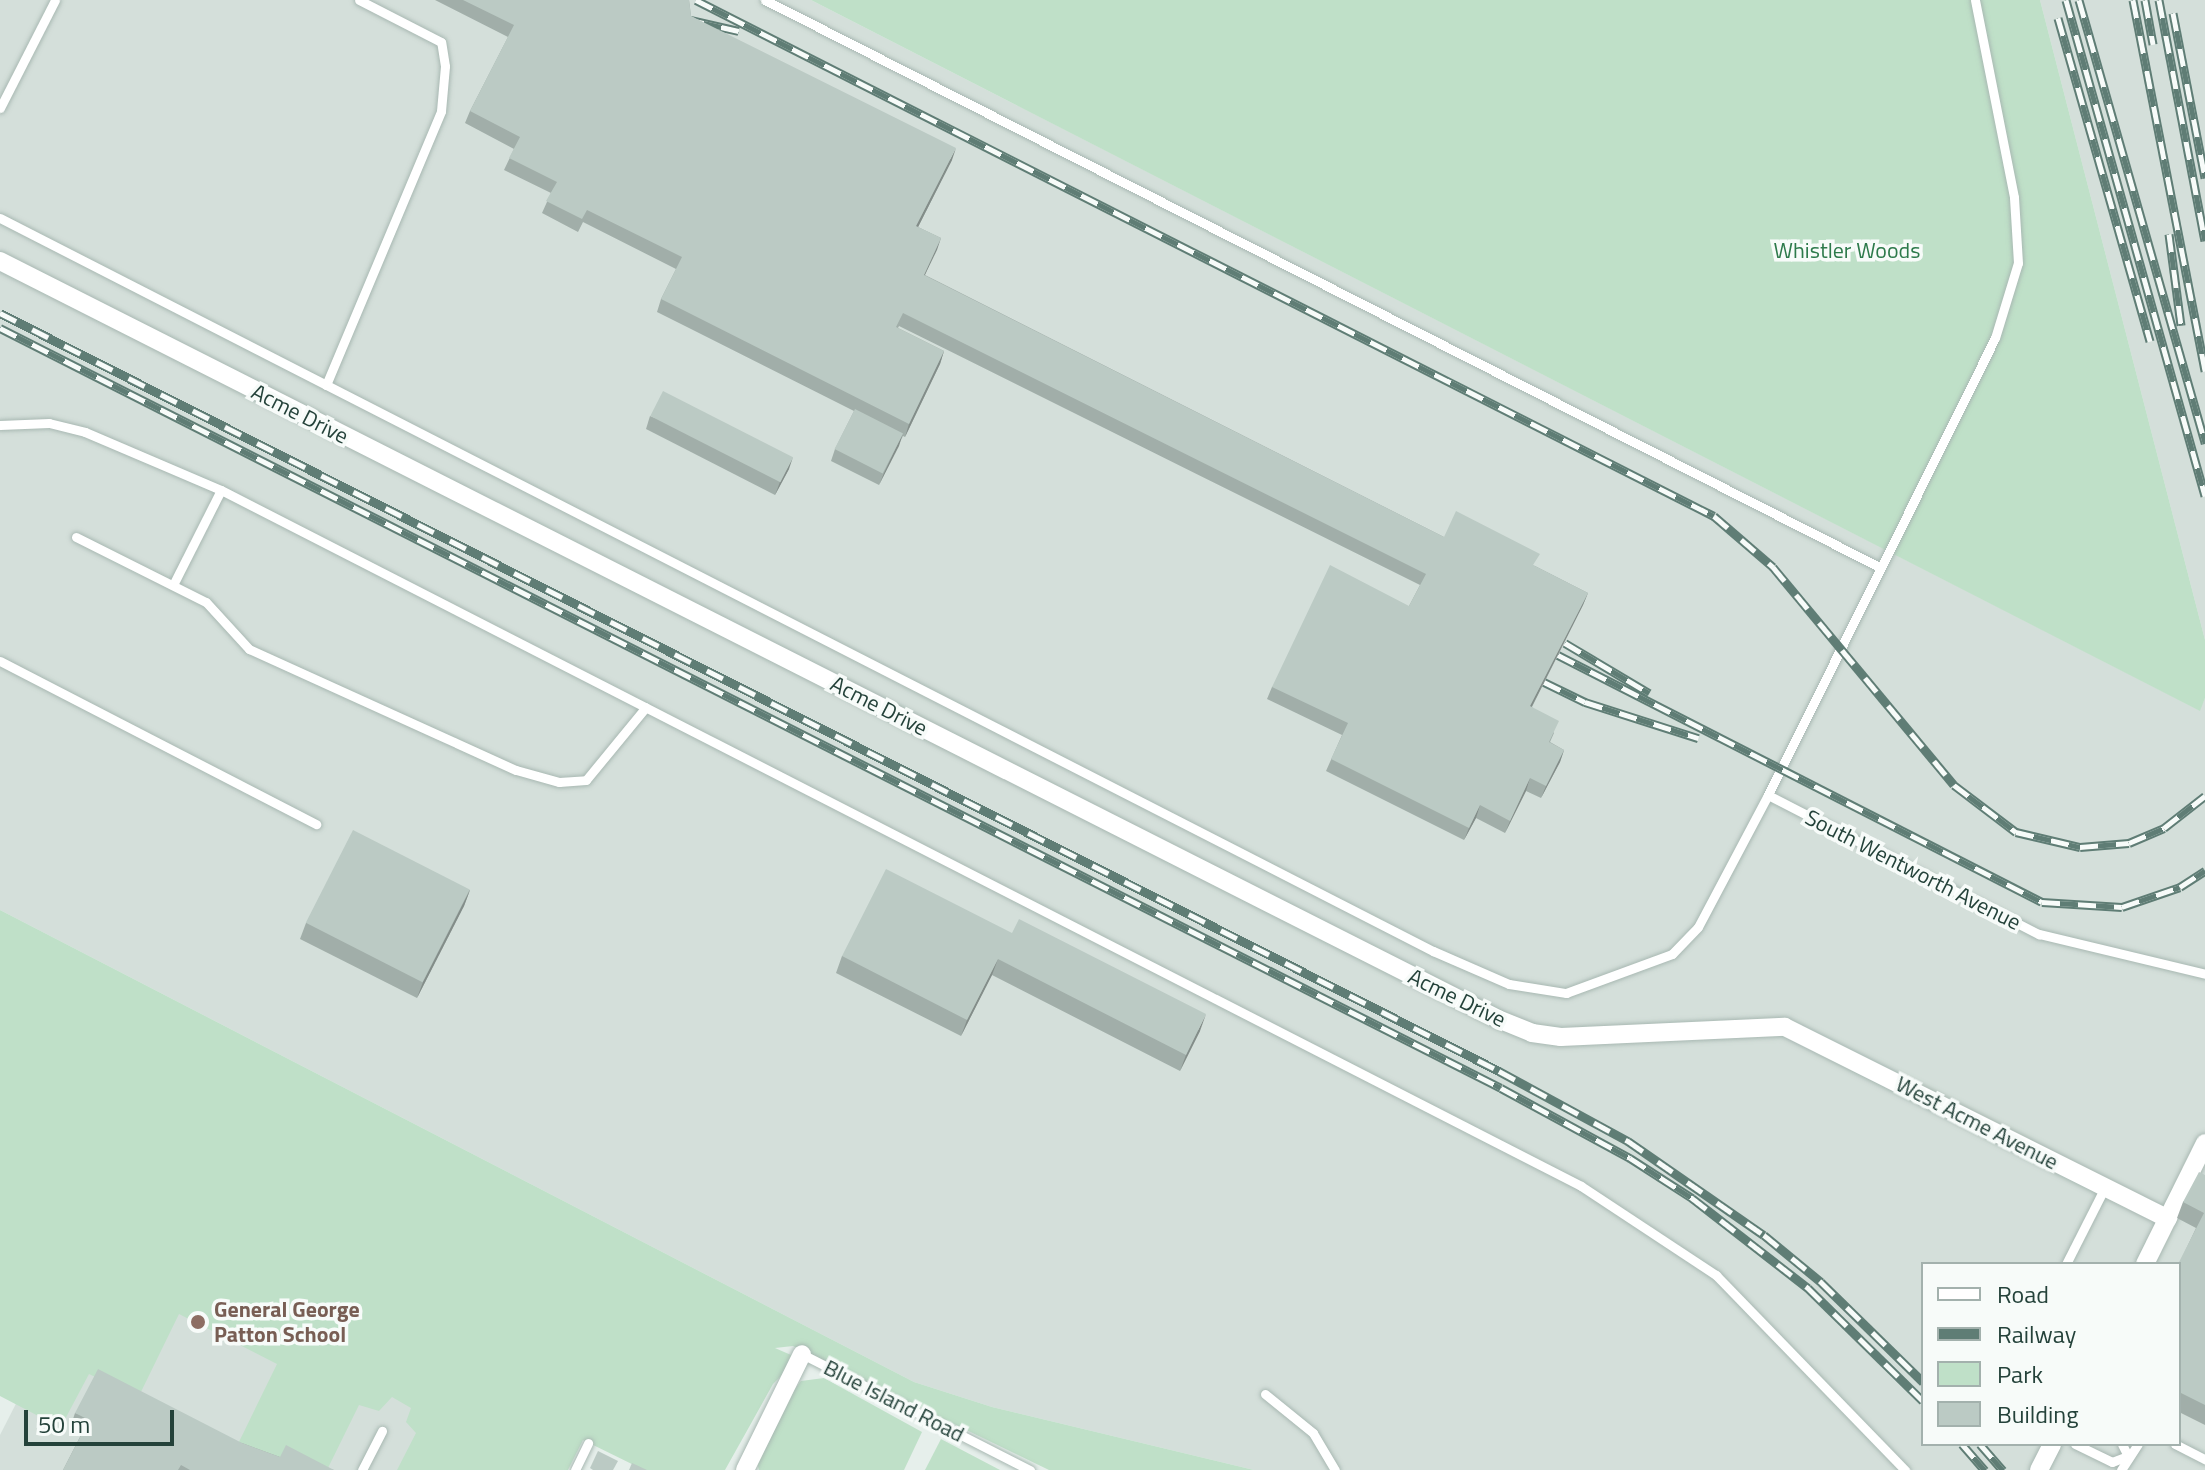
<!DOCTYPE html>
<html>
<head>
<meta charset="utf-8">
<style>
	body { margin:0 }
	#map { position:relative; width:2205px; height:1470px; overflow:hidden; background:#e6efeb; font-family:"Titillium Web",sans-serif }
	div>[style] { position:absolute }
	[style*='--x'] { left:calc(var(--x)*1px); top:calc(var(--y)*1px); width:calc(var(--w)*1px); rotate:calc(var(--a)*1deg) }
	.built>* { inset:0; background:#d4dfda }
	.green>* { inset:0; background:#bfe0c8 }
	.roads { filter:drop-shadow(0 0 2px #a8b8b2) drop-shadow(0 0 2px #a8b8b2) }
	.service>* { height:9px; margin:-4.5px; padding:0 4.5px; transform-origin:4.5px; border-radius:4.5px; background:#fff }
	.minor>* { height:18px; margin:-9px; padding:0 9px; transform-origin:9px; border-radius:9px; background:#fff }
	.rail>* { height:9px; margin-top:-4.5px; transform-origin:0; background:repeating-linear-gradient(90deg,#f7fbf9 0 18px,#5f7d75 0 36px); box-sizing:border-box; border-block:2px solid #5f7d75 }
	.wall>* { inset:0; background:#a1aea9 }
	.shaded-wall>* { inset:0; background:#838d89 }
	.building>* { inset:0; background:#bbcac4; transform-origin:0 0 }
	.dots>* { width:22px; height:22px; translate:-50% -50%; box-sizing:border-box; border:4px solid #f7fbf9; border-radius:50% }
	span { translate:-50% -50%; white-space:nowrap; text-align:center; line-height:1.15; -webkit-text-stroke:7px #f7fbf9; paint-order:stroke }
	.park-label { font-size:22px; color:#2d7a4b }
	.street-label { font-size:22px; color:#24423a }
	.education-label { font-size:22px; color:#785e54; font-weight:700 }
	.left { translate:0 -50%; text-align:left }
	.legend { position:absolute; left:1921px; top:1262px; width:260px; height:184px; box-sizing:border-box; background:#f7fbf9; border:2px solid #a3b1ad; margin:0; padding:10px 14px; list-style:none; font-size:24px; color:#24423a }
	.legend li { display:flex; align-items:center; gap:16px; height:40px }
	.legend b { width:40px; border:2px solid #a3b1ad }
	.scale { position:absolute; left:24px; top:1410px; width:150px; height:36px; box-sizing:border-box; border:4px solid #24423a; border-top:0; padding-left:10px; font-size:24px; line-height:28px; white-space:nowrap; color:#24423a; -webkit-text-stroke:6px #f7fbf9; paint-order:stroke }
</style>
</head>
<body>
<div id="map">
	<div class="built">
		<div style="clip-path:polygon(evenodd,0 0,811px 0,2199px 710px,2205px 698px,2205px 1470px,1254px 1470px,992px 1407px,914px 1382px,0 910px,0 0,1923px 1264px,2179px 1264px,2179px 1444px,1923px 1444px,1923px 1264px)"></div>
		<div style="clip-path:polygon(2040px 0,2205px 0,2205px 640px)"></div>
		<div style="clip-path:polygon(116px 1208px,567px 1470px,0 1470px,0 1435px)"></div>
	</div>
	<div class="green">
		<div style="clip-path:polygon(811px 0,2040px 0,2205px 640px,2205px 698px,2200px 711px)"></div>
		<div style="clip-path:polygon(0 910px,914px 1382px,992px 1407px,1254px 1470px,1049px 1470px,793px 1346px,775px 1348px,807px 1362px,792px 1365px,773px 1384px,725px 1470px,644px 1470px,583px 1440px,568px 1470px,397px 1470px,416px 1433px,406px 1422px,411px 1408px,392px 1397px,379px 1411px,359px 1405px,327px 1470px,236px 1448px,277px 1364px,179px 1314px,138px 1398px,89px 1374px,63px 1423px,49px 1416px,46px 1420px,0 1396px)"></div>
		<div style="clip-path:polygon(824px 1378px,922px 1432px,904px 1470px,759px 1470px,756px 1458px,788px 1398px,801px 1381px)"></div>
		<div style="clip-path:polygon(941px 1439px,1000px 1470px,925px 1470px)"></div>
	</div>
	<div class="roads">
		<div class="service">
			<div style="--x:765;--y:0;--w:1252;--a:26.97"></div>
			<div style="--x:0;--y:108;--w:121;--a:-63"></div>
			<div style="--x:0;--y:218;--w:1610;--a:27.09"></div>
			<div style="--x:1433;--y:951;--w:83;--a:23.5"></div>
			<div style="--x:1509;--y:984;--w:58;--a:9"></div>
			<div style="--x:1566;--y:993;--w:113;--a:-20.2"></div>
			<div style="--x:1672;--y:954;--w:37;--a:-46"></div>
			<div style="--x:1698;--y:927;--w:149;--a:-62.1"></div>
			<div style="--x:1768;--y:795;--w:305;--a:27.2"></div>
			<div style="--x:2039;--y:934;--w:171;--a:13.5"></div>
			<div style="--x:326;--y:385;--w:297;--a:-67.2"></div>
			<div style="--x:441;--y:111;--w:45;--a:-84.9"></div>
			<div style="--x:445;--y:66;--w:24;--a:-99"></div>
			<div style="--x:441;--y:42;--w:92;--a:-152.9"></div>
			<div style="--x:0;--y:425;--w:49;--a:-2.3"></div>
			<div style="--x:49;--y:423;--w:37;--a:14"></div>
			<div style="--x:85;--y:432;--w:148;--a:23.1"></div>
			<div style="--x:221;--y:490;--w:1528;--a:27.1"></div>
			<div style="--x:1581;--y:1186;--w:162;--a:33.4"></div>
			<div style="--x:1716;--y:1275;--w:272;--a:45.9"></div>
			<div style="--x:76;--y:537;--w:145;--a:26.6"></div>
			<div style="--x:206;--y:602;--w:64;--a:47.5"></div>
			<div style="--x:249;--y:649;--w:293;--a:24.4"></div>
			<div style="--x:516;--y:770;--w:45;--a:15.6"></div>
			<div style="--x:559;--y:782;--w:27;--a:-4"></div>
			<div style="--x:586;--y:780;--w:94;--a:-50.6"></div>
			<div style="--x:173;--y:585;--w:106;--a:-63.2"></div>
			<div style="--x:0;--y:661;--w:356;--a:27.3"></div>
			<div style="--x:1768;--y:795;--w:510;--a:-63.59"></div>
			<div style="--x:1995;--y:338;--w:78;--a:-73"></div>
			<div style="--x:2018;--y:263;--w:66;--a:-93.5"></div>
			<div style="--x:2014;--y:197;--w:201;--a:-101.2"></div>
			<div style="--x:2066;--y:1264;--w:86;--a:-63.1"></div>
			<div style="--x:802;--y:1354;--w:256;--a:27"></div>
			<div style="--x:1265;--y:1394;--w:62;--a:39.1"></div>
			<div style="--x:1313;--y:1433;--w:43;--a:59.3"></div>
			<div style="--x:2075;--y:1444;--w:41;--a:25.9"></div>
			<div style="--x:2112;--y:1462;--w:17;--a:-21"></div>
			<div style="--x:2128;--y:1456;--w:13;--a:-117"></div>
			<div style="--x:2175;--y:1444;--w:34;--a:27"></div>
			<div style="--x:362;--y:1470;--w:44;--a:-62.9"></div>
			<div style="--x:575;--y:1470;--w:30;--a:-64"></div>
			<div style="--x:2121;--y:1470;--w:31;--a:-57"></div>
		</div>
		<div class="minor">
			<div style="--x:0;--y:261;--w:1679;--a:26.84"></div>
			<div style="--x:1498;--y:1019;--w:37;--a:22"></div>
			<div style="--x:1532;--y:1033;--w:29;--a:8"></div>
			<div style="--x:1561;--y:1037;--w:224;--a:-2.6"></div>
			<div style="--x:1785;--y:1027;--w:428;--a:26.6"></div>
			<div style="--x:2145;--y:1264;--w:135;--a:-63.6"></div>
			<div style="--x:745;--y:1470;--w:129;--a:-63.8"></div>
			<div style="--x:2039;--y:1470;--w:29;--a:-63"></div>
		</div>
	</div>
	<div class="rail">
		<div style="--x:696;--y:0;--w:1141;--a:26.88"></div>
		<div style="--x:1714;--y:516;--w:78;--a:40.8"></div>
		<div style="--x:1773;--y:567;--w:283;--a:50.3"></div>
		<div style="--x:1954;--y:785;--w:78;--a:37.2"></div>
		<div style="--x:2016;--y:832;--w:66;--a:13.2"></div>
		<div style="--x:2080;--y:847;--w:49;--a:-4.7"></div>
		<div style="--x:2129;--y:843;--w:38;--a:-23"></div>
		<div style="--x:2164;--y:828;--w:52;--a:-38"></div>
		<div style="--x:2066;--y:0;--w:515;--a:74.34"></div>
		<div style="--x:2079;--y:0;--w:461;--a:74.1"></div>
		<div style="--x:2133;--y:0;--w:378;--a:79"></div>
		<div style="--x:2145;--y:0;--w:45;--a:79.7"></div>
		<div style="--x:2159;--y:0;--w:245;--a:79.2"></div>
		<div style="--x:2173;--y:13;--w:168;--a:79"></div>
		<div style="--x:2058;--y:18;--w:336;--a:74.1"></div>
		<div style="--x:686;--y:19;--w:54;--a:12.8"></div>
		<div style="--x:2169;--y:234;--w:92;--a:82.5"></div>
		<div style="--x:0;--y:313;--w:1680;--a:26.82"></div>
		<div style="--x:1499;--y:1071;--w:147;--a:28.5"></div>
		<div style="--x:1628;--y:1141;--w:165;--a:34.7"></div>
		<div style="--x:1764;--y:1235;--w:74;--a:39.5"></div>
		<div style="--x:1821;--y:1282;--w:143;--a:44.4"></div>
		<div style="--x:0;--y:328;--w:1682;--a:26.85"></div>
		<div style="--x:1501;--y:1088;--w:147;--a:28.5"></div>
		<div style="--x:1630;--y:1158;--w:74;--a:32.8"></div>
		<div style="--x:1692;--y:1198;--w:147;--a:37.8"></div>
		<div style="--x:1808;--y:1288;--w:161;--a:44.5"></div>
		<div style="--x:1565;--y:643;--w:98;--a:30.8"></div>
		<div style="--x:1558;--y:655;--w:543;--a:27.04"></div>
		<div style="--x:2042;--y:902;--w:80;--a:3.6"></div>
		<div style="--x:2122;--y:907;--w:61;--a:-19"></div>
		<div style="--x:2180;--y:887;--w:30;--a:-33"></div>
		<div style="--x:1544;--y:682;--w:46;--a:26"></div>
		<div style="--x:1585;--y:702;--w:119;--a:17.7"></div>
		<div style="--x:1962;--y:1444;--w:35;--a:49"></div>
		<div style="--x:1980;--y:1444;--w:35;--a:49"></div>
	</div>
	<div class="wall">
		<div style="clip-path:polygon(435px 0,689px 0,691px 16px,952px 160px,918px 227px,941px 238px,925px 275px,1444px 537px,1535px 566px,1588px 593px,1583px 605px,1532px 707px,1554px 733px,1550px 742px,1564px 750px,1560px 762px,1541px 798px,1526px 791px,1505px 833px,1476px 818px,1464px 840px,1326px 771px,1342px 735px,1267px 699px,1272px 687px,1409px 606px,1420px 585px,899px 326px,898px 328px,944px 351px,940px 364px,905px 437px,903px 436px,879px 485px,831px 461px,835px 449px,854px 411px,657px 312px,661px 299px,676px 269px,583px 222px,578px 232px,542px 213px,551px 193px,504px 170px,514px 149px,465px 123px,470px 111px,508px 37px)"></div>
		<div style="clip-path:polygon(650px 416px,789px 469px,775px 495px,646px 429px)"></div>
		<div style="clip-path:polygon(470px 890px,464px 906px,417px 998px,300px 939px,306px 923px)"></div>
		<div style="clip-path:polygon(1012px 933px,1200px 1031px,1180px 1071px,992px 975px,961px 1036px,836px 973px,842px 956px)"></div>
		<div style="clip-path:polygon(2205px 1175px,2205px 1425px,2179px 1412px,2179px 1264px,2196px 1228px,2177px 1218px,2183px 1202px)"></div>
		<div style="clip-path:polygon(75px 1413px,242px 1443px,280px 1457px,334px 1470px,63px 1470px,83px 1431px,71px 1425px)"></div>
	</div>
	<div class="shaded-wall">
		<div style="clip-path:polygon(956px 148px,952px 160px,912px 239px,916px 226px)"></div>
		<div style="clip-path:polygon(941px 238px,937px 250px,919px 287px,924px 275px)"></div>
		<div style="clip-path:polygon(944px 351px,940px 364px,905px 437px,909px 424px)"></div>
		<div style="clip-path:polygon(903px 433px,899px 446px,879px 485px,884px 473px)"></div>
		<div style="clip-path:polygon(793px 457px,789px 469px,775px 495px,780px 482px)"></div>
		<div style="clip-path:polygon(1588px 593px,1583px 605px,1526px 718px,1530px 706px)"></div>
		<div style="clip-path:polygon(1564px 750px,1560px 762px,1541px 798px,1546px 786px)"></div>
		<div style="clip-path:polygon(1530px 778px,1526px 791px,1505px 833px,1510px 821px)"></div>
		<div style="clip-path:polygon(1480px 805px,1476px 818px,1464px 840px,1469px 828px)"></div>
		<div style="clip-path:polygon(470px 890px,464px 906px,417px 998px,423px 982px)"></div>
		<div style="clip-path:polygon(998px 959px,992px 975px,961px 1036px,967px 1020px)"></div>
		<div style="clip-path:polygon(1206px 1014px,1200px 1031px,1180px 1071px,1186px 1055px)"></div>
	</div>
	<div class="building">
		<div style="clip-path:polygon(463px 0,689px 0,691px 16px,956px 148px,916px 226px,941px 238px,924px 275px,1444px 537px,1456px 511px,1540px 554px,1533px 565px,1588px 593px,1530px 706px,1559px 721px,1549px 742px,1564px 750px,1546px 786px,1530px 778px,1510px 821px,1480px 805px,1469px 828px,1331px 759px,1348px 723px,1272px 687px,1330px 565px,1409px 606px,1426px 574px,903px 313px,896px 327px,944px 351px,909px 424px,661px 299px,682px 257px,587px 210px,582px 219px,546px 201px,557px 182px,509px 158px,520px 137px,470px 111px,514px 25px)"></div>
		<div style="left:663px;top:391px;width:146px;height:28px;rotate:27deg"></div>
		<div style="left:855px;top:409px;width:54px;height:45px;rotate:27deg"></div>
		<div style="left:353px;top:830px;width:131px;height:104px;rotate:27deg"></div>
		<div style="clip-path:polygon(886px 869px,1012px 933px,1019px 919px,1206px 1014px,1186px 1055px,998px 959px,967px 1020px,842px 956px)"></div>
		<div style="clip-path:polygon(2199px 1172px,2205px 1175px,2205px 1405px,2179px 1392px,2179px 1264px,2178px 1264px,2204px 1213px,2183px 1202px)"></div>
		<div style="clip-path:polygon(98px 1369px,242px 1443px,280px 1457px,286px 1445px,334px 1470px,190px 1470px,181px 1465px,178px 1470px,63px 1470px,89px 1420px,75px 1413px)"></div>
		<div style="clip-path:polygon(598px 1451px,618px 1461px,613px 1470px,593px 1470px,590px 1468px)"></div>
		<div style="clip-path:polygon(632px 1463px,647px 1470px,629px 1470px)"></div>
	</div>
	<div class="dots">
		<div style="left:198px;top:1322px;background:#8d6e63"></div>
	</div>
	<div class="park-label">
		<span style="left:1847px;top:251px">Whistler Woods</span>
	</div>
	<div class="street-label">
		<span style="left:300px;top:414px;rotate:27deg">Acme Drive</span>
		<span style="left:879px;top:706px;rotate:27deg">Acme Drive</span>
		<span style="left:1913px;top:870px;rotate:27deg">South Wentworth Avenue</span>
		<span style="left:1457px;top:998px;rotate:26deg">Acme Drive</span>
		<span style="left:1977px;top:1123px;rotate:27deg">West Acme Avenue</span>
		<span style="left:894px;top:1401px;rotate:27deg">Blue Island Road</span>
	</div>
	<div class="education-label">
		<span class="left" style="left:214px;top:1322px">General George<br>Patton School</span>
	</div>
	<ul class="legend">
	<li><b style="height:10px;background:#fff"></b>Road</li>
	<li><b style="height:10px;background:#5f7d75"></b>Railway</li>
	<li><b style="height:22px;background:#bfe0c8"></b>Park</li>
	<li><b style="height:22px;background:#bbcac4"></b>Building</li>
	</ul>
	<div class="scale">50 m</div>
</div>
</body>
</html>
